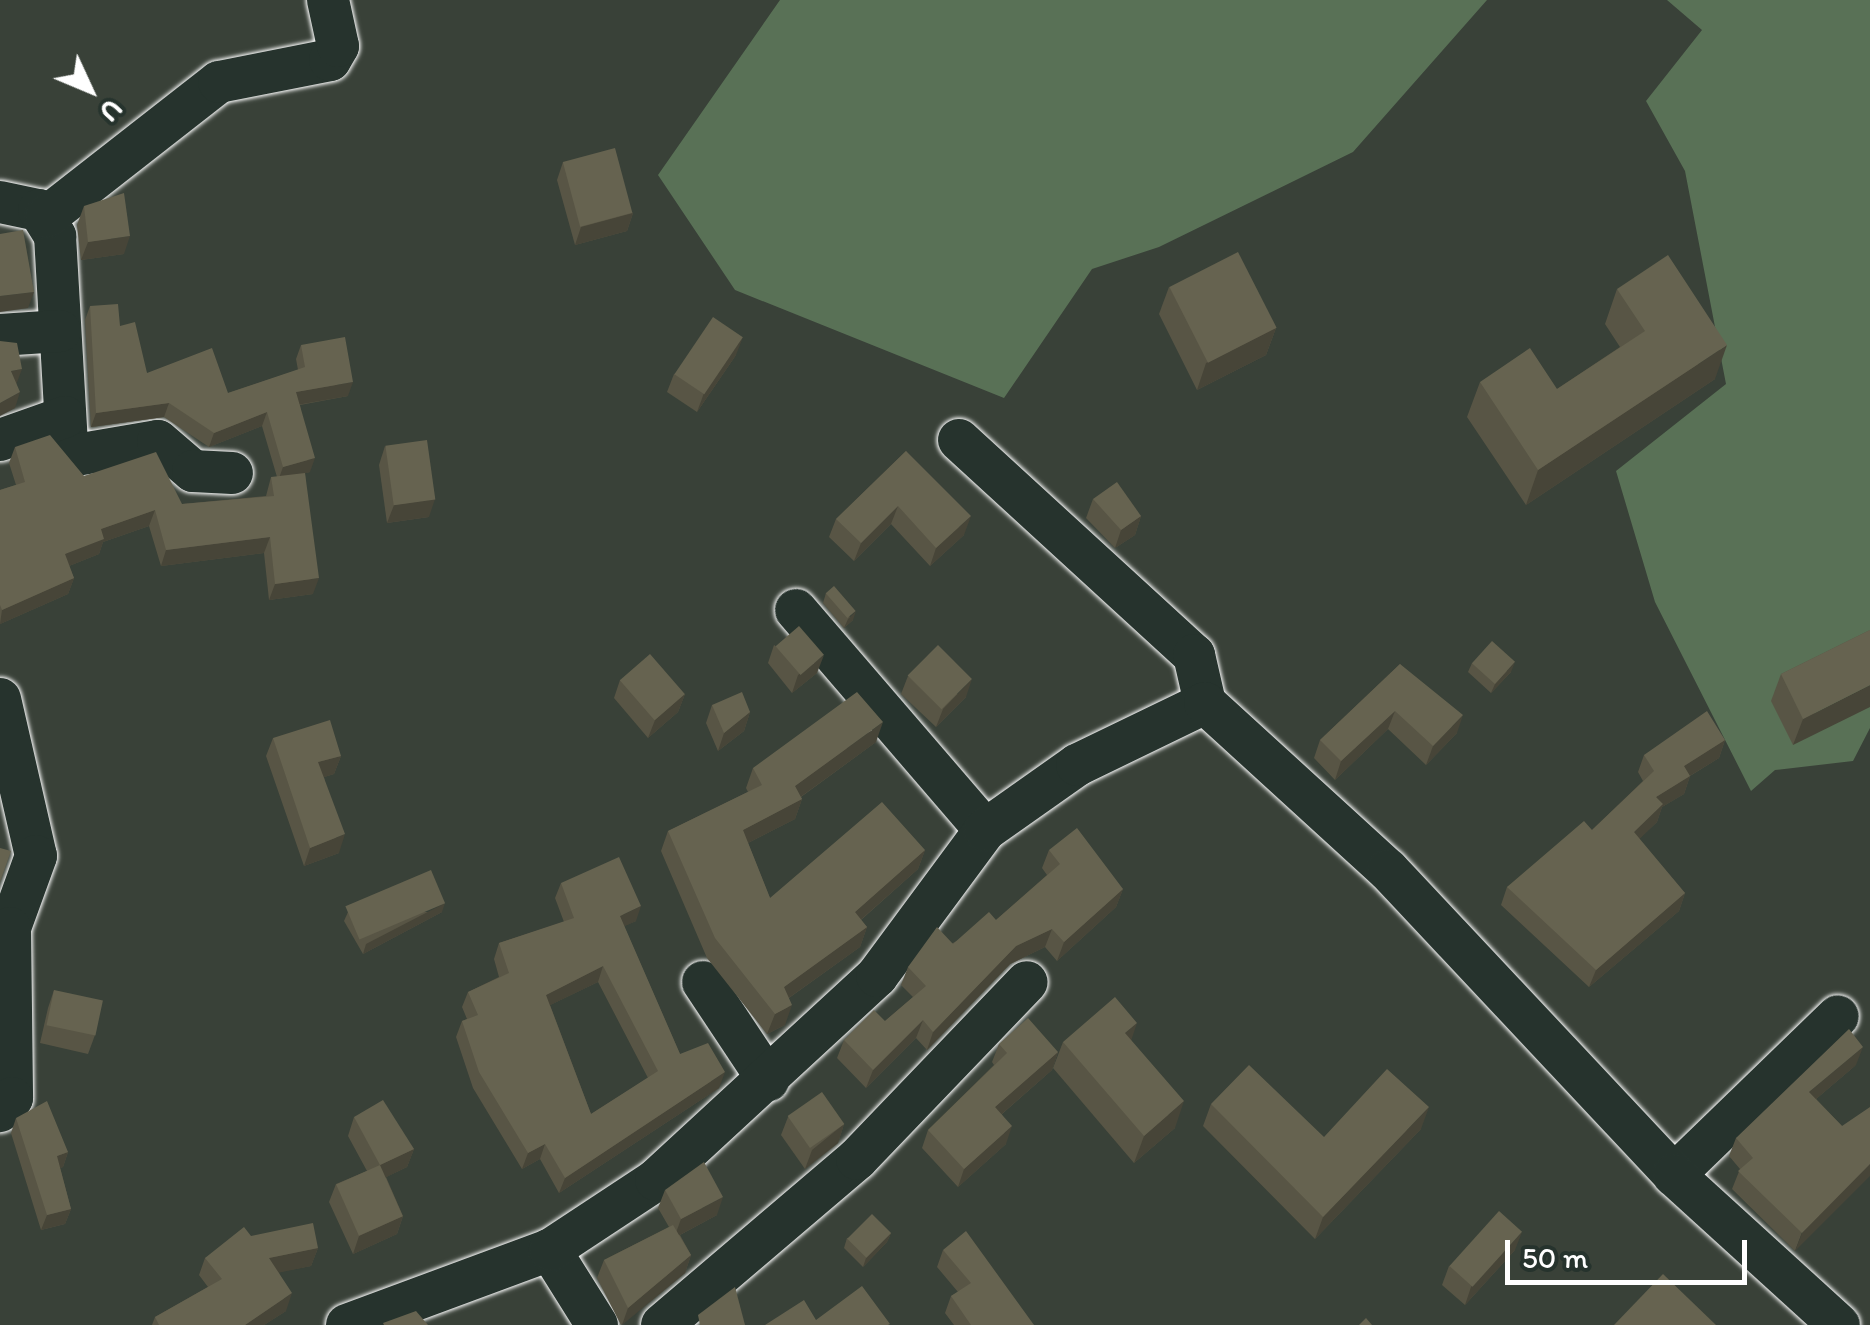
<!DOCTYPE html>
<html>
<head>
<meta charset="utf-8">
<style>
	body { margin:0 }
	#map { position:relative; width:1870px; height:1325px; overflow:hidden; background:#394138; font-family:Itim,sans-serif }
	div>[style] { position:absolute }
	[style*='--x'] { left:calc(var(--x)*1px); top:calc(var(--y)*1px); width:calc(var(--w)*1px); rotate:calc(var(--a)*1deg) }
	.green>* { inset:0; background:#597156 }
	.roads { filter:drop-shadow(0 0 2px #fff) drop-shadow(0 0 2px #fff) }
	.minor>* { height:42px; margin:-21px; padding:0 21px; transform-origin:21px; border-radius:21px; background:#26332d }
	.wall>* { inset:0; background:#585545 }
	.shaded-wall>* { inset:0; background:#474538 }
	.building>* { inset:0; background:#666350; transform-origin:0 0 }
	span { translate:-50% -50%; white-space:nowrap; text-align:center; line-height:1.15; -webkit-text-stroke:10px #26332d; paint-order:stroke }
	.north { position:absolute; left:40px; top:40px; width:100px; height:100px; -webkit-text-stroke:8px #26332d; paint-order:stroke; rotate:134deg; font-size:28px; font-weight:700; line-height:40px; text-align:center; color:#fff }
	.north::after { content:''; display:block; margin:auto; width:35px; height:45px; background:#fff; clip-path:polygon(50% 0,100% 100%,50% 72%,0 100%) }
	.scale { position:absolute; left:1505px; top:1240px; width:242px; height:45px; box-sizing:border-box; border:5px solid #fff; border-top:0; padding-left:12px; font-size:30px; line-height:35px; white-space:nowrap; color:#fff; -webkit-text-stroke:8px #26332d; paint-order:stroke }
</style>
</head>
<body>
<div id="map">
	<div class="green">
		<div style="clip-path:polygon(780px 0,1487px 0,1353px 152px,1159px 247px,1092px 269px,1004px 398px,735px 290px,658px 175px)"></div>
		<div style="clip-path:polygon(1667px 0,1870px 0,1870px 728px,1853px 761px,1775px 770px,1751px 791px,1655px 602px,1616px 471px,1726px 384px,1685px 171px,1646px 101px,1702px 30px)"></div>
	</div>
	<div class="roads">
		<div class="minor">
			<div style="--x:0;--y:202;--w:40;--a:12"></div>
			<div style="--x:39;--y:210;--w:31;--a:58"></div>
			<div style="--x:55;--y:236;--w:207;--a:86.7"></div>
			<div style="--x:67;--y:443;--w:15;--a:53"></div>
			<div style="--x:76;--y:455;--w:83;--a:-9.7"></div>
			<div style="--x:158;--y:441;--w:46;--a:40.6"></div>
			<div style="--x:193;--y:471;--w:39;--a:3"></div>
			<div style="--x:46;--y:217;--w:219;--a:-38"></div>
			<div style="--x:219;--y:82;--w:113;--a:-11.2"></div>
			<div style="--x:330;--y:60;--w:16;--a:-60"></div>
			<div style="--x:338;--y:46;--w:47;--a:-102.3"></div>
			<div style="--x:0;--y:335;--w:60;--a:-3.8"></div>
			<div style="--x:0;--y:440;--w:69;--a:-19.5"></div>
			<div style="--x:959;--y:440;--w:319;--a:42.5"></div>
			<div style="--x:1194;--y:655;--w:49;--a:77.1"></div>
			<div style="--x:796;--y:610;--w:290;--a:49.3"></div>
			<div style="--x:0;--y:699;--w:161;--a:77.1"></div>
			<div style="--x:36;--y:856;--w:77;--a:109.9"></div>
			<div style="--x:10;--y:928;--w:170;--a:89.3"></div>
			<div style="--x:12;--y:1098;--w:18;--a:133"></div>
			<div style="--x:703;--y:982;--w:118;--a:56.4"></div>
			<div style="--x:1674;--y:1175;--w:228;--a:-44.1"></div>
			<div style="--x:347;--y:1325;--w:216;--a:-20.3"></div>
			<div style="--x:597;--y:1325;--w:89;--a:-122.1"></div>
			<div style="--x:550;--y:1250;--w:127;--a:-33.4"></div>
			<div style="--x:656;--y:1180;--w:301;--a:-42.7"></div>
			<div style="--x:877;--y:976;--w:182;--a:-53.5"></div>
			<div style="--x:985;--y:830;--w:113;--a:-35.2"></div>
			<div style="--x:1077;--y:765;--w:142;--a:-25.8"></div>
			<div style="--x:1205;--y:703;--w:248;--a:42.4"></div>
			<div style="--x:1388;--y:870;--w:418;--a:46.8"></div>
			<div style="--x:1674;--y:1175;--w:223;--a:42.3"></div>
			<div style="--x:662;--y:1325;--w:256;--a:-40.4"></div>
			<div style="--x:857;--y:1159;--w:245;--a:-46.2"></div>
		</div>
	</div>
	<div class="wall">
		<div style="clip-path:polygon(563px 162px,633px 213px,627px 231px,575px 245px,557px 180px)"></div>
		<div style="clip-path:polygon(84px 206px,124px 254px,81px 260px,77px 225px)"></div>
		<div style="clip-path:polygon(1169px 287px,1276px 328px,1266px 355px,1197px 390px,1159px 314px)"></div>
		<div style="clip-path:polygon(1617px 289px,1715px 379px,1526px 505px,1467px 417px,1480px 382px,1557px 389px,1620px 347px,1605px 324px)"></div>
		<div style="clip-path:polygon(90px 306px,120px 326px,147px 373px,228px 393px,298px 370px,296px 359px,301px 345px,348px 396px,300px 405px,310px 472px,305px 473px,313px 594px,269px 600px,264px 553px,161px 566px,149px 526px,103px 542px,99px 554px,69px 566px,74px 578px,68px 594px,0 624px,0 490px,16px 485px,9px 463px,15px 447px,84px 476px,182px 504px,266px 496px,271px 477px,277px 477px,262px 426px,209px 447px,164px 417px,91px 427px,85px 320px)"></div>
		<div style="clip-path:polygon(736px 355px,697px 412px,667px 392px,674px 374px)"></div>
		<div style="clip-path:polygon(385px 446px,429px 517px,387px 523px,379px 465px)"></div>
		<div style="clip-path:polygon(906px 451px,964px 535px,930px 566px,891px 524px,854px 561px,829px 537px,836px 519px)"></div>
		<div style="clip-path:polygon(1093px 499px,1141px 516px,1135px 535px,1115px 548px,1086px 518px)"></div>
		<div style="clip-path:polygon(826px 593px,853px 620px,844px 628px,823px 603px)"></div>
		<div style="clip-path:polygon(1870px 630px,1793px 745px,1771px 701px,1781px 674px)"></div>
		<div style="clip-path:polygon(774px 645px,817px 673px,792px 693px,768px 663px)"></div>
		<div style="clip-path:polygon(1472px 663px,1511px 672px,1491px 693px,1468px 672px)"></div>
		<div style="clip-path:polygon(1400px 664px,1457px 733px,1426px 765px,1388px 729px,1335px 780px,1314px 758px,1320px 740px)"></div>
		<div style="clip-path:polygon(908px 676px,966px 697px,936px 727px,901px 694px)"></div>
		<div style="clip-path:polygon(620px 680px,685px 694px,678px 712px,648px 738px,614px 698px)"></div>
		<div style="clip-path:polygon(712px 705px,750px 712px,744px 731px,718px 751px,706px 723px)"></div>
		<div style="clip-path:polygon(273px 738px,341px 756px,334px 774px,324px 777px,339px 853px,304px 866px,266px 756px)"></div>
		<div style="clip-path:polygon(1725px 740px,1719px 758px,1690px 776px,1684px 794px,1662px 807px,1657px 822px,1639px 839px,1685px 893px,1679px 911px,1589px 987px,1501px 905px,1507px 887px,1592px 830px,1643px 781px,1638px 772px,1644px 755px)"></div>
		<div style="clip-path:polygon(876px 742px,801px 797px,802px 799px,795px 819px,748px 843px,770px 898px,925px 850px,918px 869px,861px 920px,867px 927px,860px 947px,789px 998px,785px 1025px,767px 1034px,707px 958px,661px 851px,668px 831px,748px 792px,746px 788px,753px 768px)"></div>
		<div style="clip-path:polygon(1049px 850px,1123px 889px,1116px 907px,1057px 961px,1045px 947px,1010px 964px,927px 1050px,916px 1038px,866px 1088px,837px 1058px,844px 1040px,885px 1021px,913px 997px,901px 985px,908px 967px,996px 920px,1047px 875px,1042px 868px)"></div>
		<div style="clip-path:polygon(evenodd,561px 883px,636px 921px,624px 926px,680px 1054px,719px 1088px,559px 1193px,540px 1159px,522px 1169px,473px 1088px,456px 1037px,462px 1021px,467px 1019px,462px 1007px,468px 992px,499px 977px,494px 959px,499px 943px,564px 922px,555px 898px,561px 883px,598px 982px,648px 1078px,591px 1114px,550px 1005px,598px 982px)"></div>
		<div style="clip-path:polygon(348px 912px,442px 912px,363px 954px,344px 921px)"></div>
		<div style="clip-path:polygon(54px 990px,95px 1035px,88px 1054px,40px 1043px,48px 1008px)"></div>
		<div style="clip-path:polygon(1131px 1040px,1175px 1128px,1134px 1163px,1053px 1068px,1063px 1042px)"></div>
		<div style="clip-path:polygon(999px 1044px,1058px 1052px,1052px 1070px,1002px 1114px,1006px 1144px,958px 1187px,922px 1148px,928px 1130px,994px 1065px,992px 1062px)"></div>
		<div style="clip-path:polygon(1856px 1065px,1816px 1099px,1842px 1126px,1795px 1251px,1732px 1189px,1740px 1169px,1729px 1156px,1736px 1138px)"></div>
		<div style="clip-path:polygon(1211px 1104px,1324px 1137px,1421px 1129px,1315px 1239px,1203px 1126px)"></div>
		<div style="clip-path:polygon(354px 1117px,414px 1149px,407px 1167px,386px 1177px,403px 1216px,397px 1234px,353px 1254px,329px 1202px,336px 1184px,367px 1171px,348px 1136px)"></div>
		<div style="clip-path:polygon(788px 1117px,844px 1124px,838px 1143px,805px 1169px,781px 1135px)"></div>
		<div style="clip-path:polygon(16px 1118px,68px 1152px,63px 1167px,60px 1168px,71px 1209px,65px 1224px,41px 1230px,11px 1133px)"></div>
		<div style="clip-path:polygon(665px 1190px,717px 1215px,680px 1235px,691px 1255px,685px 1273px,621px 1325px,597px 1278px,604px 1260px,669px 1227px,658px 1208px)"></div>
		<div style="clip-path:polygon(891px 1233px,887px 1242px,863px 1267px,844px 1248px,847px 1238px)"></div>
		<div style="clip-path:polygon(251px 1236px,318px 1248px,311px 1266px,279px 1272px,286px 1311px,264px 1325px,152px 1325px,155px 1317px,208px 1287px,199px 1275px,205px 1258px)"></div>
		<div style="clip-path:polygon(943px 1250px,1034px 1325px,954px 1325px,945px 1313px,951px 1296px,958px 1292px,937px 1267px)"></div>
		<div style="clip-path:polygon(1515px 1250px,1465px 1305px,1442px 1285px,1449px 1266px)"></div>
	</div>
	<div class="shaded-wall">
		<div style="clip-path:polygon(633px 213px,627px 231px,575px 245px,581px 227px)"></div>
		<div style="clip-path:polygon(130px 236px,124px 254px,81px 260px,88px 242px)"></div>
		<div style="clip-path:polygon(34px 292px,28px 308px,0 312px,0 296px)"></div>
		<div style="clip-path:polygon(1276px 328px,1266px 355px,1197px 390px,1206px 363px)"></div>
		<div style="clip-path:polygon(743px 337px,736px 355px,697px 412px,704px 393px)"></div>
		<div style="clip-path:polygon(1727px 345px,1715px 379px,1526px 505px,1538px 470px)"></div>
		<div style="clip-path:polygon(22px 369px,16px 385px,11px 371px)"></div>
		<div style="clip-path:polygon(353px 382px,348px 396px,291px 406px,296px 392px)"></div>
		<div style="clip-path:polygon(20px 392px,15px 408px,0 416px,0 403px)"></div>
		<div style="clip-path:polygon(169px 403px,164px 417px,91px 427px,96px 413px)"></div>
		<div style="clip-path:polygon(267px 412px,262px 426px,209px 447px,214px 433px)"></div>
		<div style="clip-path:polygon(315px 458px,310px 472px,278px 481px,283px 467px)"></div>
		<div style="clip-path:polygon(435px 499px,429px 517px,387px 523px,394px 505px)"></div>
		<div style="clip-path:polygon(898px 506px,891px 524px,854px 561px,861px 543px)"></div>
		<div style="clip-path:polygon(155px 510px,149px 526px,103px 542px,99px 554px,59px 570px,65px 554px,101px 529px)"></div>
		<div style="clip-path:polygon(971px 516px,964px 535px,930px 566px,936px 548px)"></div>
		<div style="clip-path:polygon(1141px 516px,1135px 535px,1115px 548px,1121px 530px)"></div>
		<div style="clip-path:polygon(270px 537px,264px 553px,161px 566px,166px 550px)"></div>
		<div style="clip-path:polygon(74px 578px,68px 594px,0 624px,2px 610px)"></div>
		<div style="clip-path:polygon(319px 578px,313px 594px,269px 600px,275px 584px)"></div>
		<div style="clip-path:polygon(856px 611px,853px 620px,844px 628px,848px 619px)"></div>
		<div style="clip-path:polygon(824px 655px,817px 673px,792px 693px,798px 675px)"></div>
		<div style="clip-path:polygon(1515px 662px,1511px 672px,1491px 693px,1495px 684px)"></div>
		<div style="clip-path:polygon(972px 679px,966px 697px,936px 727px,943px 709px)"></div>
		<div style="clip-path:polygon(1870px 685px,1870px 707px,1793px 745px,1803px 719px)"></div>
		<div style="clip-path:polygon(685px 694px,678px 712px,648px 738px,655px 720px)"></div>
		<div style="clip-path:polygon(1395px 711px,1388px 729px,1335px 780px,1341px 761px)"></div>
		<div style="clip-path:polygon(750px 712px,744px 731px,718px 751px,724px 733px)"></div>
		<div style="clip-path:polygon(1463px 715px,1457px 733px,1426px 765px,1433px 746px)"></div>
		<div style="clip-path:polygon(883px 722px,876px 742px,788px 806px,795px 786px)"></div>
		<div style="clip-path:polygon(1725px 740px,1719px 758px,1678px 783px,1684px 766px)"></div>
		<div style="clip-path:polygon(341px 756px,334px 774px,312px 781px,318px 762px)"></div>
		<div style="clip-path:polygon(1690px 776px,1684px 794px,1662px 807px,1657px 822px,1628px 850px,1634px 832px,1656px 797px)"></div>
		<div style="clip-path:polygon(802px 799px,795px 819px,736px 849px,743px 830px)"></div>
		<div style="clip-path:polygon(345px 834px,339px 853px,304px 866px,310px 848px)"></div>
		<div style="clip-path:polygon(925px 850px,918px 869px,848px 931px,855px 912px)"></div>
		<div style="clip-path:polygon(1123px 889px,1116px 907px,1057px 961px,1064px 942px)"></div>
		<div style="clip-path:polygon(1685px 893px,1679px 911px,1589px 987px,1596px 970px)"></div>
		<div style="clip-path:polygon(445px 903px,442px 912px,363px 954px,366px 944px)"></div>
		<div style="clip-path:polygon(641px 906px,636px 921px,614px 931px,620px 916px)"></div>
		<div style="clip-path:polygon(867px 927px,860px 947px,776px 1007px,784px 987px)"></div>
		<div style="clip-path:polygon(1052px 929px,1045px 947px,1010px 964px,927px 1050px,933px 1032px,1016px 946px)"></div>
		<div style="clip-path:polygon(603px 966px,598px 982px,540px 1010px,546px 995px)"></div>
		<div style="clip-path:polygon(792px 1005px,785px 1025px,767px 1034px,775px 1014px)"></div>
		<div style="clip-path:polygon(923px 1020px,916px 1038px,866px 1088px,873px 1070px)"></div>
		<div style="clip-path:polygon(1137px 1023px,1128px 1050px,1125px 1033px)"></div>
		<div style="clip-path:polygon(1863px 1047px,1856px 1065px,1803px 1110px,1809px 1092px)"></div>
		<div style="clip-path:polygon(1058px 1052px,1052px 1070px,989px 1125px,995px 1107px)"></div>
		<div style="clip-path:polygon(725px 1072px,719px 1088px,559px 1193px,565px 1178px)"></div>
		<div style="clip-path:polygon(1184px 1101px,1175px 1128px,1134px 1163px,1144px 1136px)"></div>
		<div style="clip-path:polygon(1429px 1107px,1421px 1129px,1315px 1239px,1323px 1217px)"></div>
		<div style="clip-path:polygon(844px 1124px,838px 1143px,805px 1169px,812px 1150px)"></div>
		<div style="clip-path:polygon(1012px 1126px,1006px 1144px,958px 1187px,964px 1169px)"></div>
		<div style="clip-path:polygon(545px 1144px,540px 1159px,522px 1169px,528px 1153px)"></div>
		<div style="clip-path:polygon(414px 1149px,407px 1167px,374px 1183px,380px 1165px)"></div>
		<div style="clip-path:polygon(68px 1152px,63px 1167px,52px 1171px,57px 1156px)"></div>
		<div style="clip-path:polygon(1870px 1156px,1870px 1176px,1795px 1251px,1802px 1233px)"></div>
		<div style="clip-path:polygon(723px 1197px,717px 1215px,674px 1238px,681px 1219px)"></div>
		<div style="clip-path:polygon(71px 1209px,65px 1224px,41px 1230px,47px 1215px)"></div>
		<div style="clip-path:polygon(403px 1216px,397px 1234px,353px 1254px,359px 1236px)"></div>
		<div style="clip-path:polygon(1522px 1232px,1515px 1250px,1465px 1305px,1471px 1287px)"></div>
		<div style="clip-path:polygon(891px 1233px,887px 1242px,863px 1267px,866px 1258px)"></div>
		<div style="clip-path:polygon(318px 1248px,311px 1266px,263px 1276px,269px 1258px)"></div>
		<div style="clip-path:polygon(691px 1255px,685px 1273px,622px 1325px,628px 1308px)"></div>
		<div style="clip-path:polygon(292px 1293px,286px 1311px,264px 1325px,245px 1325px)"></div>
	</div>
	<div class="building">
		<div style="left:615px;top:148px;width:67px;height:54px;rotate:75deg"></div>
		<div style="clip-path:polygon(124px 193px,130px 236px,88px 242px,84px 206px)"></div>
		<div style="clip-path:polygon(23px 230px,34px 292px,0 296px,0 234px)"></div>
		<div style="left:1238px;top:252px;width:85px;height:77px;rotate:63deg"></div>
		<div style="clip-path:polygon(1668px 255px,1727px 345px,1538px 470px,1480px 382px,1530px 348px,1557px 389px,1645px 331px,1617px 289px)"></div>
		<div style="clip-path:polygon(118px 304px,120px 326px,135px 322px,147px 373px,212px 348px,228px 393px,305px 367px,301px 345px,345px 337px,353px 382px,296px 392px,315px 458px,283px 467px,267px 412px,214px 433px,169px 403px,96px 413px,90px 306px)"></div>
		<div style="left:713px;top:317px;width:36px;height:69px;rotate:34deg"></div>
		<div style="clip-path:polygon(0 341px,17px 343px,22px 369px,11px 371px,20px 392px,0 403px)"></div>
		<div style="clip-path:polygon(50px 435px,84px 476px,156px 452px,182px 504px,274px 496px,271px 477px,305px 473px,319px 578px,275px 584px,270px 537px,166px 550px,155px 510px,101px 529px,104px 539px,65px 554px,74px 578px,2px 610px,0 605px,0 490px,25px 482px,15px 447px)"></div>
		<div style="left:427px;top:440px;width:60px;height:42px;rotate:82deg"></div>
		<div style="clip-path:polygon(906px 451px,971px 516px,936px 548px,898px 506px,861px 543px,836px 519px)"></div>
		<div style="clip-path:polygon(1117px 482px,1141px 516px,1121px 530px,1093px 499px)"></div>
		<div style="left:834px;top:586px;width:33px;height:11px;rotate:49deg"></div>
		<div style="left:799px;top:626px;width:38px;height:31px;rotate:49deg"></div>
		<div style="clip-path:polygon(1870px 630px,1870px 685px,1803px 719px,1781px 674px)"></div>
		<div style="left:1492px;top:641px;width:31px;height:30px;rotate:42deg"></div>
		<div style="left:938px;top:645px;width:48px;height:43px;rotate:45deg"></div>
		<div style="left:650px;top:654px;width:53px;height:40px;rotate:49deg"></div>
		<div style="clip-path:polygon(1400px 664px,1463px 715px,1433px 746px,1395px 711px,1341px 761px,1320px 740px)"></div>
		<div style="clip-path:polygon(742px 692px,750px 712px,724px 733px,712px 705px)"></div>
		<div style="clip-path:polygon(857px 692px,883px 722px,795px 786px,802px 799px,743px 830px,770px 898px,882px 802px,925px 850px,855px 912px,867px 927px,784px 987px,792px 1005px,775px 1014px,715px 938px,668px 831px,762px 785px,753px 768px)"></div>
		<div style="clip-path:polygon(1707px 711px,1725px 740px,1684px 766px,1690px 776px,1656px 797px,1663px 804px,1634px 832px,1685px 893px,1596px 970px,1507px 887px,1584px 821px,1592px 830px,1654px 771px,1644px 755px)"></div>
		<div style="clip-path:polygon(330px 720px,341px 756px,318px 762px,345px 834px,310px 848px,273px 738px)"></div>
		<div style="clip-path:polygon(1077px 828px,1123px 889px,1064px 942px,1052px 929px,1016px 946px,933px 1032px,923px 1020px,873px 1070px,844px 1040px,874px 1010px,885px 1021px,926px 986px,908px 967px,937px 927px,953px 944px,989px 912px,996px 920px,1060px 864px,1049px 850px)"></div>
		<div style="clip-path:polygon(0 848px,11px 851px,0 882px)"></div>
		<div style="clip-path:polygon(evenodd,619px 857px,641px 906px,620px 916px,680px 1054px,708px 1043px,725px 1072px,565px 1178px,545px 1144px,528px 1153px,479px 1072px,462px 1021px,478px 1015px,468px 992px,509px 973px,499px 943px,574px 918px,561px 883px,619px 857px,603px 966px,658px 1071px,591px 1114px,546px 995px,603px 966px)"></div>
		<div style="left:431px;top:870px;width:36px;height:93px;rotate:67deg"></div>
		<div style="left:54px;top:990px;width:50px;height:36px;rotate:12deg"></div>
		<div style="clip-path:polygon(1115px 997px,1137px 1023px,1125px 1033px,1184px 1101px,1144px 1136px,1063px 1042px)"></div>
		<div style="clip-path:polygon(1028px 1018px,1058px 1052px,995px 1107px,1012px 1126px,964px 1169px,928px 1130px,1007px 1053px,999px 1044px)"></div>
		<div style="clip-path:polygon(1849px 1029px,1863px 1047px,1809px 1092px,1842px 1126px,1870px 1107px,1870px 1164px,1802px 1233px,1738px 1171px,1753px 1158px,1736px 1138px)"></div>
		<div style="clip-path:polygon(1249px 1065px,1324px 1137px,1387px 1069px,1429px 1107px,1323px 1217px,1211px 1104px)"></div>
		<div style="left:822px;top:1092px;width:39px;height:42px;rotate:55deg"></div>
		<div style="clip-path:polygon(383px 1100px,414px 1149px,380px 1165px,354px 1117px)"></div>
		<div style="clip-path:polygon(47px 1101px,68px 1152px,57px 1156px,71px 1209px,47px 1215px,16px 1118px)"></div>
		<div style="clip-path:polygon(704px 1162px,723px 1197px,681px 1219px,665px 1190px)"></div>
		<div style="left:380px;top:1165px;width:56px;height:48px;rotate:66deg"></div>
		<div style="left:1499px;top:1211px;width:31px;height:74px;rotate:42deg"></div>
		<div style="left:872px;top:1214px;width:27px;height:35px;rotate:45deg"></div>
		<div style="clip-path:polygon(313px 1223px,318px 1248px,269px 1258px,292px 1293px,245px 1325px,159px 1325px,155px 1317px,222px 1279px,205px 1258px,244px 1227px,251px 1236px)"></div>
		<div style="clip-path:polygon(673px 1225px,691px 1255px,628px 1308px,604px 1260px)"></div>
		<div style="clip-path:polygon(966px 1231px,1034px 1325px,971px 1325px,951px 1296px,971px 1283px,943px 1250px)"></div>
		<div style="clip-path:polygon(1663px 1274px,1716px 1325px,1614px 1325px)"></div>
		<div style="clip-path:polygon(862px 1286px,890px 1324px,888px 1325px,765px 1325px,804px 1300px,816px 1320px)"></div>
		<div style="clip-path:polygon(735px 1287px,745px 1325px,700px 1325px,698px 1315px)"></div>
		<div style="clip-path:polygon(416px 1311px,428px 1325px,384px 1325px,383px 1323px)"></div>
		<div style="clip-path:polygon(1366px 1318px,1372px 1325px,1359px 1325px)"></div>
	</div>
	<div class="north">U</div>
	<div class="scale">50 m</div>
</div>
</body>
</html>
